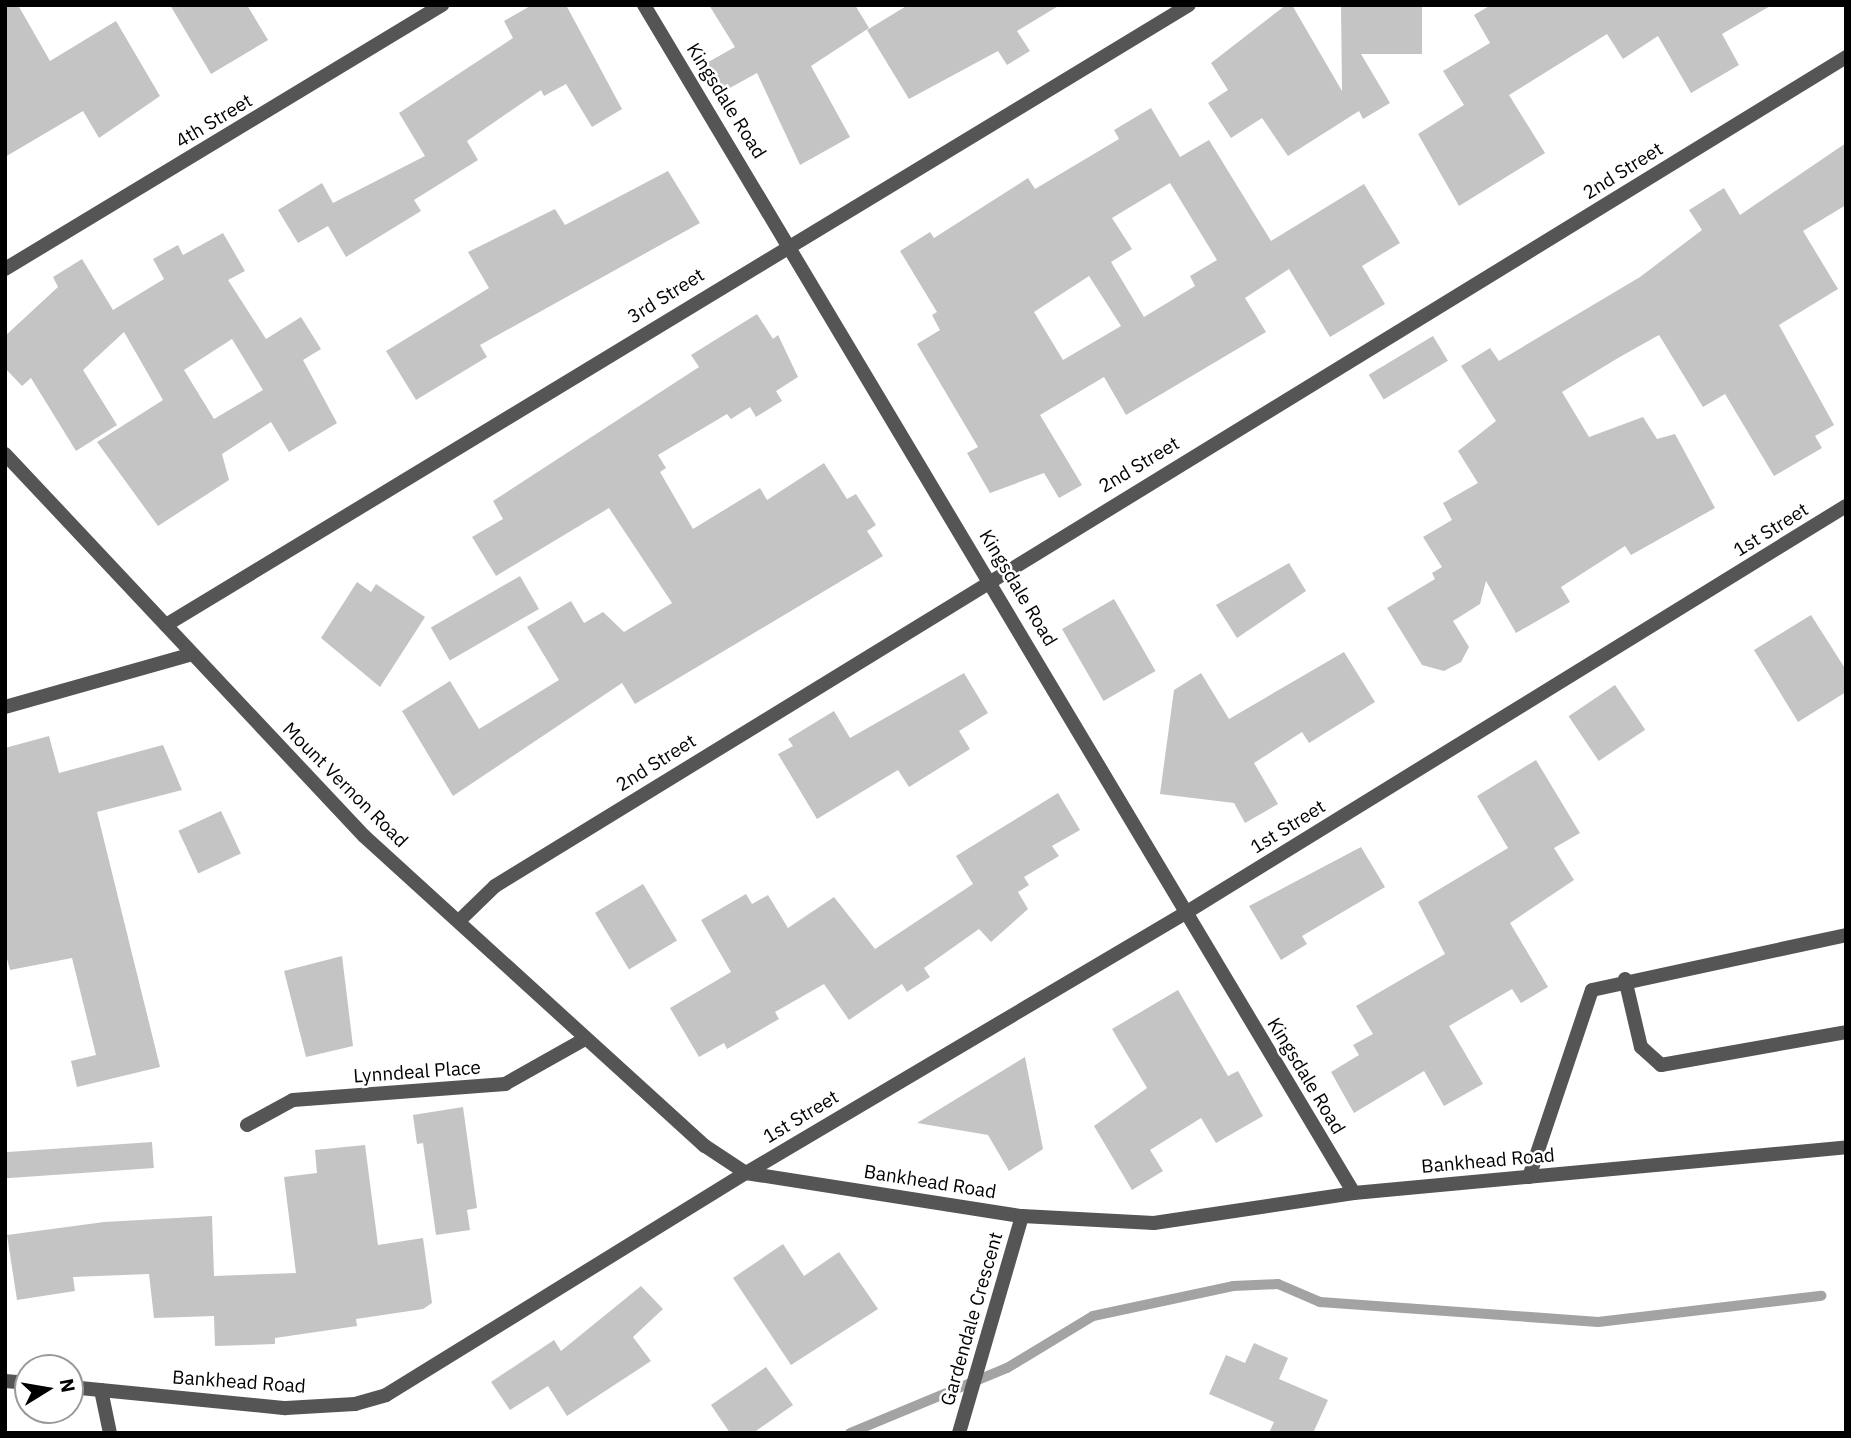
<!DOCTYPE html>
<html>
<head>
<meta charset="utf-8">
<style>
	body { margin:0 }
	#map { position:relative; width:1851px; height:1438px; overflow:hidden; background:#fff; font-family:"IBM Plex Sans",sans-serif }
	div>[style] { position:absolute }
	[style*='--x'] { left:calc(var(--x)*1px); top:calc(var(--y)*1px); width:calc(var(--w)*1px); rotate:calc(var(--a)*1deg) }
	.stream>* { height:10px; margin:-5px; padding:0 5px; transform-origin:5px; border-radius:5px; background:#a3a3a3 }
	.building>* { inset:0; background:#c4c4c4; transform-origin:0 0 }
	.lane>* { height:14px; margin:-7px; padding:0 7px; transform-origin:7px; border-radius:7px; background:#555 }
	.street>* { height:14px; margin:-7px; padding:0 7px; transform-origin:7px; border-radius:7px; background:#555 }
	span { translate:-50% -50%; white-space:nowrap; text-align:center; line-height:1.15; -webkit-text-stroke:5px #fff; paint-order:stroke }
	.street-label { font-size:19px; color:#000 }
	.frame { position:absolute; inset:0; border:7px solid #000; pointer-events:none }
	.north { position:absolute; left:14px; top:1354px; width:70px; height:70px; box-sizing:border-box; background:#fff; border:2px solid #999; border-radius:50%; rotate:79deg; font-size:19px; font-weight:700; line-height:28px; text-align:center; color:#000 }
	.north::after { content:''; display:block; margin:auto; width:24px; height:32px; background:#000; clip-path:polygon(50% 0,100% 100%,50% 72%,0 100%) }
</style>
</head>
<body>
<div id="map">
	<div class="stream">
		<div style="--x:850;--y:1433;--w:170;--a:-22.5"></div>
		<div style="--x:1007;--y:1368;--w:100;--a:-31.2"></div>
		<div style="--x:1093;--y:1316;--w:143;--a:-12.1"></div>
		<div style="--x:1233;--y:1286;--w:45;--a:-2.5"></div>
		<div style="--x:1278;--y:1284;--w:46;--a:23.2"></div>
		<div style="--x:1320;--y:1302;--w:279;--a:4.1"></div>
		<div style="--x:1598;--y:1322;--w:225;--a:-6.7"></div>
	</div>
	<div class="building">
		<div style="clip-path:polygon(5px 5px,18px 5px,50px 61px,116px 21px,160px 96px,99px 138px,83px 111px,5px 157px)"></div>
		<div style="clip-path:polygon(170px 5px,247px 5px,268px 40px,211px 74px)"></div>
		<div style="clip-path:polygon(532px 5px,566px 5px,622px 109px,592px 127px,566px 84px,544px 96px,541px 90px,467px 141px,478px 160px,414px 200px,421px 211px,346px 257px,328px 226px,298px 243px,278px 210px,322px 183px,333px 203px,425px 156px,399px 113px,513px 38px,504px 21px)"></div>
		<div style="clip-path:polygon(709px 5px,855px 5px,869px 28px,811px 66px,850px 137px,800px 165px,757px 73px,719px 94px,703px 65px,735px 47px)"></div>
		<div style="clip-path:polygon(908px 5px,1060px 5px,1017px 31px,1030px 51px,1007px 65px,998px 51px,909px 99px,867px 30px)"></div>
		<div style="clip-path:polygon(1286px 5px,1292px 5px,1342px 91px,1341px 5px,1422px 5px,1422px 54px,1361px 54px,1390px 103px,1363px 119px,1359px 111px,1288px 156px,1262px 118px,1231px 138px,1208px 103px,1228px 90px,1211px 63px)"></div>
		<div style="clip-path:polygon(1491px 5px,1772px 5px,1722px 34px,1739px 65px,1691px 93px,1658px 36px,1623px 59px,1607px 34px,1509px 95px,1545px 153px,1459px 206px,1418px 134px,1464px 105px,1443px 71px,1490px 43px,1474px 15px)"></div>
		<div style="clip-path:polygon(evenodd,1151px 108px,1180px 157px,1209px 140px,1271px 241px,1364px 184px,1400px 243px,1362px 266px,1385px 304px,1330px 337px,1289px 269px,1245px 298px,1266px 332px,1126px 415px,1104px 377px,1040px 415px,1082px 485px,1059px 498px,1044px 473px,990px 493px,967px 453px,978px 447px,917px 344px,940px 330px,932px 315px,937px 312px,900px 251px,930px 232px,934px 238px,1028px 178px,1035px 189px,1119px 139px,1114px 130px,1151px 108px,1170px 183px,1217px 260px,1190px 276px,1195px 286px,1144px 317px,1111px 262px,1132px 249px,1112px 218px,1170px 183px,1151px 108px,1089px 276px,1121px 326px,1063px 360px,1034px 312px,1089px 276px)"></div>
		<div style="clip-path:polygon(1846px 143px,1846px 205px,1803px 231px,1838px 289px,1779px 325px,1834px 425px,1815px 436px,1822px 448px,1774px 476px,1725px 394px,1703px 407px,1659px 335px,1618px 358px,1562px 392px,1589px 437px,1643px 417px,1657px 439px,1675px 434px,1715px 508px,1631px 555px,1625px 546px,1561px 587px,1570px 602px,1516px 633px,1486px 581px,1480px 604px,1453px 621px,1469px 647px,1461px 662px,1444px 671px,1422px 665px,1387px 608px,1435px 579px,1432px 573px,1442px 567px,1423px 537px,1452px 520px,1443px 503px,1478px 483px,1458px 451px,1496px 421px,1461px 366px,1490px 348px,1499px 361px,1640px 277px,1702px 230px,1689px 210px,1724px 188px,1740px 215px)"></div>
		<div style="clip-path:polygon(668px 171px,700px 223px,480px 345px,487px 357px,416px 400px,386px 351px,489px 288px,468px 252px,555px 209px,565px 225px)"></div>
		<div style="clip-path:polygon(evenodd,223px 233px,245px 271px,228px 280px,266px 339px,301px 317px,321px 349px,303px 360px,337px 423px,289px 452px,271px 422px,222px 454px,229px 480px,158px 526px,97px 442px,163px 400px,124px 332px,83px 370px,117px 425px,76px 451px,31px 378px,22px 386px,5px 368px,5px 336px,58px 287px,53px 277px,82px 259px,113px 310px,164px 279px,153px 259px,178px 245px,183px 255px,223px 233px,232px 339px,263px 390px,214px 419px,184px 370px,232px 339px)"></div>
		<div style="clip-path:polygon(757px 314px,773px 339px,778px 335px,798px 377px,776px 391px,782px 401px,756px 417px,750px 407px,731px 419px,727px 414px,658px 455px,666px 468px,660px 472px,693px 529px,760px 488px,767px 500px,824px 463px,847px 499px,856px 494px,876px 525px,867px 531px,883px 556px,635px 704px,622px 683px,453px 796px,402px 711px,450px 681px,479px 729px,559px 680px,527px 627px,571px 601px,584px 623px,603px 612px,624px 632px,672px 603px,609px 508px,496px 576px,472px 537px,503px 519px,493px 501px,699px 367px,691px 355px)"></div>
		<div style="left:1433px;top:336px;width:29px;height:75px;rotate:59deg"></div>
		<div style="clip-path:polygon(1289px 563px,1306px 591px,1237px 638px,1216px 605px)"></div>
		<div style="left:520px;top:576px;width:38px;height:103px;rotate:60deg"></div>
		<div style="clip-path:polygon(357px 582px,371px 592px,376px 584px,425px 617px,380px 687px,321px 638px)"></div>
		<div style="left:1114px;top:599px;width:83px;height:60px;rotate:60deg"></div>
		<div style="clip-path:polygon(1811px 615px,1846px 670px,1846px 692px,1798px 722px,1754px 650px)"></div>
		<div style="clip-path:polygon(1344px 652px,1375px 702px,1309px 743px,1302px 732px,1254px 763px,1278px 804px,1245px 823px,1234px 803px,1160px 794px,1174px 690px,1201px 673px,1229px 719px)"></div>
		<div style="clip-path:polygon(964px 673px,988px 713px,959px 731px,970px 749px,909px 787px,898px 770px,817px 819px,778px 754px,793px 746px,788px 739px,834px 711px,850px 738px)"></div>
		<div style="left:1615px;top:685px;width:54px;height:56px;rotate:56deg"></div>
		<div style="clip-path:polygon(49px 736px,59px 773px,163px 745px,182px 790px,97px 812px,160px 1067px,77px 1087px,71px 1061px,96px 1055px,72px 958px,10px 970px,5px 951px,5px 748px)"></div>
		<div style="clip-path:polygon(1536px 760px,1580px 833px,1554px 848px,1574px 880px,1510px 923px,1548px 987px,1521px 1003px,1512px 989px,1449px 1026px,1483px 1084px,1444px 1106px,1424px 1071px,1354px 1113px,1331px 1072px,1359px 1055px,1353px 1045px,1373px 1034px,1356px 1006px,1445px 954px,1418px 902px,1508px 848px,1477px 796px)"></div>
		<div style="clip-path:polygon(1058px 793px,1080px 830px,1052px 846px,1059px 856px,1024px 877px,1029px 885px,1018px 892px,1028px 909px,991px 942px,979px 929px,924px 968px,930px 977px,907px 992px,902px 984px,849px 1020px,824px 984px,775px 1012px,779px 1019px,727px 1049px,724px 1043px,699px 1057px,670px 1008px,731px 972px,701px 920px,746px 894px,752px 904px,768px 895px,788px 928px,834px 897px,875px 949px,973px 884px,956px 856px)"></div>
		<div style="left:221px;top:811px;width:47px;height:47px;rotate:65deg"></div>
		<div style="clip-path:polygon(1361px 847px,1385px 887px,1302px 936px,1307px 944px,1281px 960px,1249px 906px)"></div>
		<div style="left:643px;top:884px;width:66px;height:56px;rotate:59deg"></div>
		<div style="clip-path:polygon(342px 956px,353px 1046px,306px 1057px,284px 971px)"></div>
		<div style="clip-path:polygon(1178px 990px,1228px 1076px,1238px 1071px,1263px 1116px,1216px 1143px,1201px 1118px,1150px 1150px,1163px 1171px,1132px 1190px,1094px 1126px,1147px 1088px,1112px 1029px)"></div>
		<div style="clip-path:polygon(1025px 1057px,1043px 1149px,1009px 1171px,988px 1135px,917px 1123px)"></div>
		<div style="clip-path:polygon(463px 1107px,477px 1208px,467px 1210px,470px 1230px,436px 1235px,423px 1143px,417px 1144px,413px 1115px)"></div>
		<div style="left:152px;top:1142px;width:26px;height:148px;rotate:86deg"></div>
		<div style="clip-path:polygon(365px 1145px,378px 1245px,423px 1238px,432px 1303px,423px 1309px,356px 1319px,357px 1326px,275px 1338px,275px 1344px,215px 1346px,214px 1316px,154px 1318px,149px 1274px,73px 1277px,75px 1291px,17px 1300px,7px 1235px,104px 1222px,212px 1216px,214px 1276px,296px 1273px,284px 1177px,317px 1173px,315px 1150px)"></div>
		<div style="clip-path:polygon(783px 1244px,804px 1276px,839px 1252px,878px 1309px,791px 1365px,733px 1278px)"></div>
		<div style="clip-path:polygon(641px 1286px,663px 1309px,633px 1337px,651px 1361px,567px 1416px,548px 1386px,510px 1410px,491px 1382px,554px 1340px,561px 1351px)"></div>
		<div style="clip-path:polygon(1254px 1343px,1288px 1358px,1279px 1379px,1328px 1400px,1313px 1433px,1269px 1433px,1274px 1422px,1209px 1394px,1226px 1355px,1245px 1363px)"></div>
		<div style="clip-path:polygon(766px 1367px,793px 1405px,753px 1433px,730px 1433px,711px 1405px)"></div>
	</div>
	<div class="lane">
		<div style="--x:1625;--y:979;--w:70;--a:76.8"></div>
		<div style="--x:1641;--y:1047;--w:27;--a:42"></div>
		<div style="--x:1661;--y:1065;--w:188;--a:-10.1"></div>
		<div style="--x:1529;--y:1177;--w:197;--a:-71.4"></div>
		<div style="--x:1592;--y:990;--w:260;--a:-12.2"></div>
		<div style="--x:101;--y:1390;--w:44;--a:78.2"></div>
	</div>
	<div class="street">
		<div style="--x:644;--y:5;--w:1384;--a:59.14"></div>
		<div style="--x:5;--y:269;--w:511;--a:-31.14"></div>
		<div style="--x:5;--y:454;--w:524;--a:46.78"></div>
		<div style="--x:364;--y:836;--w:461;--a:42.3"></div>
		<div style="--x:705;--y:1146;--w:49;--a:33.4"></div>
		<div style="--x:746;--y:1173;--w:512;--a:-30.62"></div>
		<div style="--x:1187;--y:912;--w:774;--a:-31.64"></div>
		<div style="--x:166;--y:625;--w:1196;--a:-31.22"></div>
		<div style="--x:5;--y:707;--w:194;--a:-15.8"></div>
		<div style="--x:461;--y:919;--w:47;--a:-44.1"></div>
		<div style="--x:495;--y:886;--w:1585;--a:-31.53"></div>
		<div style="--x:247;--y:1125;--w:52;--a:-28.5"></div>
		<div style="--x:293;--y:1100;--w:213;--a:-4.3"></div>
		<div style="--x:505;--y:1084;--w:92;--a:-29.4"></div>
		<div style="--x:5;--y:1381;--w:23;--a:5"></div>
		<div style="--x:70;--y:1387;--w:217;--a:5.6"></div>
		<div style="--x:286;--y:1408;--w:69;--a:-3.3"></div>
		<div style="--x:355;--y:1404;--w:32;--a:-16"></div>
		<div style="--x:386;--y:1395;--w:423;--a:-31.7"></div>
		<div style="--x:746;--y:1173;--w:279;--a:8.9"></div>
		<div style="--x:1022;--y:1216;--w:132;--a:3"></div>
		<div style="--x:1154;--y:1223;--w:202;--a:-8.5"></div>
		<div style="--x:1354;--y:1193;--w:494;--a:-5.3"></div>
		<div style="--x:959;--y:1433;--w:226;--a:-73.8"></div>
	</div>
	<div class="street-label">
		<span style="left:726px;top:101px;rotate:58deg">Kingsdale Road</span>
		<span style="left:214px;top:121px;rotate:-31deg">4th Street</span>
		<span style="left:1623px;top:171px;rotate:-32deg">2nd Street</span>
		<span style="left:666px;top:296px;rotate:-32deg">3rd Street</span>
		<span style="left:1139px;top:465px;rotate:-31deg">2nd Street</span>
		<span style="left:1771px;top:530px;rotate:-32deg">1st Street</span>
		<span style="left:1018px;top:588px;rotate:59deg">Kingsdale Road</span>
		<span style="left:656px;top:763px;rotate:-32deg">2nd Street</span>
		<span style="left:345px;top:785px;rotate:45deg">Mount Vernon Road</span>
		<span style="left:1288px;top:827px;rotate:-32deg">1st Street</span>
		<span style="left:417px;top:1072px;rotate:-4deg">Lynndeal Place</span>
		<span style="left:1306px;top:1076px;rotate:59deg">Kingsdale Road</span>
		<span style="left:801px;top:1117px;rotate:-31deg">1st Street</span>
		<span style="left:1488px;top:1161px;rotate:-5deg">Bankhead Road</span>
		<span style="left:930px;top:1182px;rotate:9deg">Bankhead Road</span>
		<span style="left:972px;top:1319px;rotate:-74deg">Gardendale Crescent</span>
		<span style="left:239px;top:1382px;rotate:4deg">Bankhead Road</span>
	</div>
	<div class="frame"></div>
	<div class="north">N</div>
</div>
</body>
</html>
